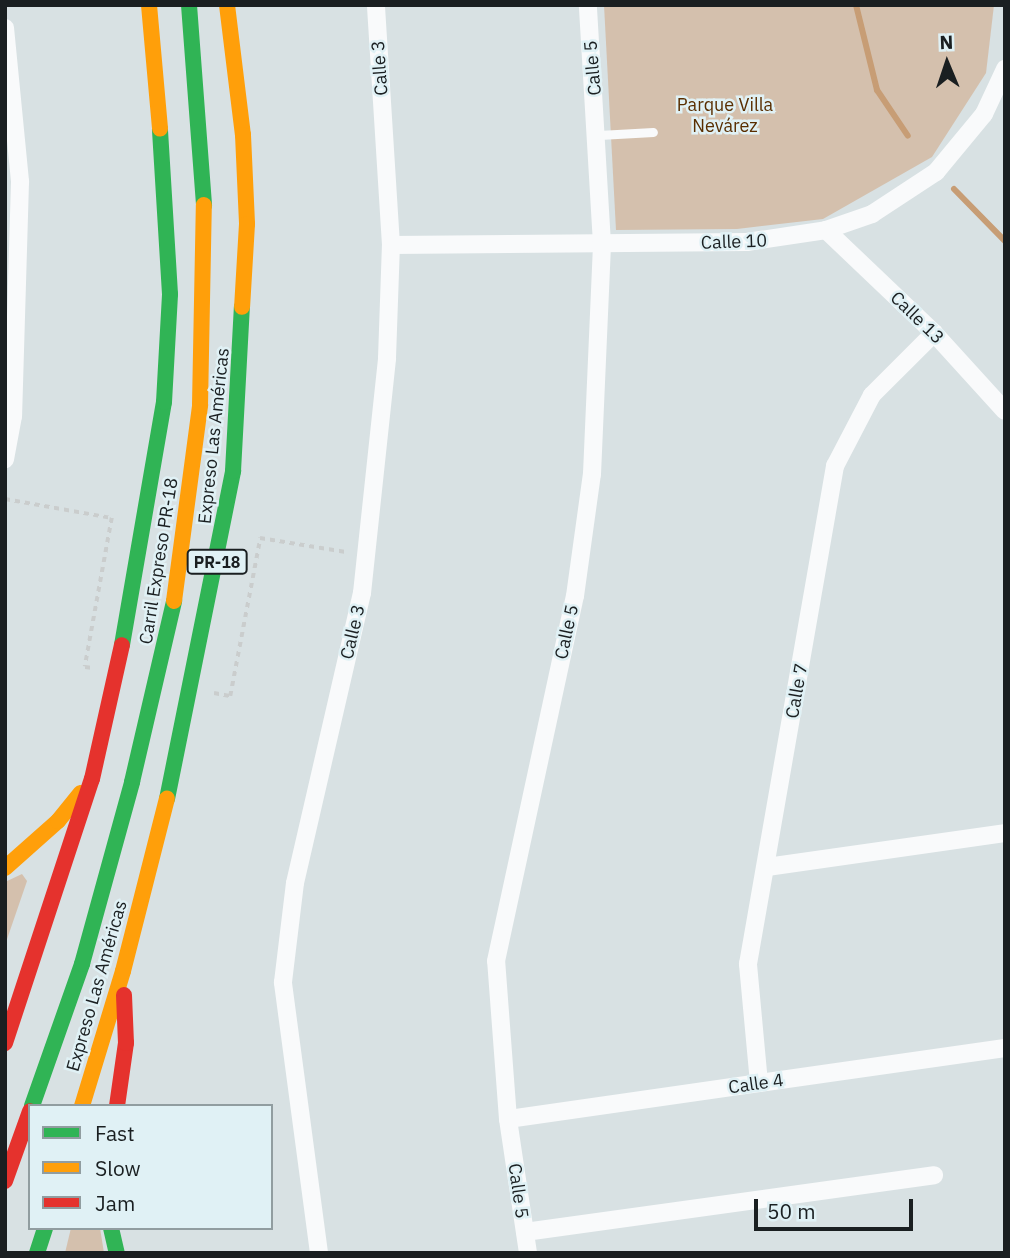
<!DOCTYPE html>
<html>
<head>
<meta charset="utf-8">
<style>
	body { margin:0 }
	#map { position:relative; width:1010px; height:1258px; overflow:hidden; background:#d8e1e3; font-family:"IBM Plex Sans",sans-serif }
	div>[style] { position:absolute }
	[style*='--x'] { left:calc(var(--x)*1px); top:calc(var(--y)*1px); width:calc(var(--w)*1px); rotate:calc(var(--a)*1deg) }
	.green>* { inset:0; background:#d4c0ad }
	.stream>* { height:6px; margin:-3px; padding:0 3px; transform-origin:3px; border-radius:3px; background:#c79d75 }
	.path>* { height:3.5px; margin-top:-1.75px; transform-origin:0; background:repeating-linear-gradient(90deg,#cacdcd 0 5px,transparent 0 10px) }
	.lane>* { height:9px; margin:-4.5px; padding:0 4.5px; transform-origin:4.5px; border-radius:4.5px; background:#f9fafb }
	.street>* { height:18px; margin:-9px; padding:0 9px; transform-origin:9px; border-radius:9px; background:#f9fafb }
	.fast>* { height:16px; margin:-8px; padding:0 8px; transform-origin:8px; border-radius:8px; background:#30b455 }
	.slow>* { height:16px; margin:-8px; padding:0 8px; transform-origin:8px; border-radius:8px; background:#ff9f0a }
	.jam>* { height:16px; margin:-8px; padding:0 8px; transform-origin:8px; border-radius:8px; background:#e5322d }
	span { translate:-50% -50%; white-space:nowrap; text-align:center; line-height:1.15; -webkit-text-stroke:5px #e0f1f5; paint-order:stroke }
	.shield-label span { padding:2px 5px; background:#e0f1f5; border:2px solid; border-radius:5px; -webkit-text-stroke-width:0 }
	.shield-label { font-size:16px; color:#1a1f21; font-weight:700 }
	.street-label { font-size:18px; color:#1a1f21 }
	.park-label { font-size:18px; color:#592e00 }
	.frame { position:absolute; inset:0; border:7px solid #1a1f21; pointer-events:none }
	.legend { position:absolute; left:28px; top:1104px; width:245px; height:126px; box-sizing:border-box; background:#e0f1f5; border:2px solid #919da0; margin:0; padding:9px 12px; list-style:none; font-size:21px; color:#1a1f21 }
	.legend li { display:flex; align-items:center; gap:14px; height:35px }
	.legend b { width:35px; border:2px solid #919da0 }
	.north { position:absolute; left:912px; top:28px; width:70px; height:70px; -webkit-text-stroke:5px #e0f1f5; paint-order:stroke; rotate:358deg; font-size:19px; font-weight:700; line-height:28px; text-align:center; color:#1a1f21 }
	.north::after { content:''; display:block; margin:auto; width:24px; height:32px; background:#1a1f21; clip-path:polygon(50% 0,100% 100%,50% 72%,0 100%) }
	.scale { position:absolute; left:754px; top:1199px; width:159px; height:32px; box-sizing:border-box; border:4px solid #1a1f21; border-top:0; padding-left:9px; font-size:21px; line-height:24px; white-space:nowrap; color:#1a1f21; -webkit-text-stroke:5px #e0f1f5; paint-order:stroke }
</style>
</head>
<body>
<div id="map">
	<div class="green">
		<div style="clip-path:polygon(604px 5px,994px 5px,986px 73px,932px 157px,823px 219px,737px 229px,616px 230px)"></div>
		<div style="clip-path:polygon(22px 874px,27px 881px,5px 945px,5px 882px)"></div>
		<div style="clip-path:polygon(71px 1228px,100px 1228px,104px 1253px,65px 1253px)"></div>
	</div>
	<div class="stream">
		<div style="--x:856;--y:5;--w:88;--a:76.1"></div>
		<div style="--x:877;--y:90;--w:55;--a:56"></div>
		<div style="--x:954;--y:189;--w:73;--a:45.6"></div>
	</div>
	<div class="path">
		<div style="--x:5;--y:499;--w:109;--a:10.1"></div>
		<div style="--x:112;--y:518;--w:151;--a:100.3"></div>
		<div style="--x:85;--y:667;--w:8;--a:7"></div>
		<div style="--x:214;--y:693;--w:16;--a:11"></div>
		<div style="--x:230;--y:696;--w:161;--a:-79.2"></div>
		<div style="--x:260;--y:538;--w:87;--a:9.2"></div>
	</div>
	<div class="lane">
		<div style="--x:599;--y:135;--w:54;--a:-3.2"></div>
	</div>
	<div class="street">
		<div style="--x:5;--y:28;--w:155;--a:84.4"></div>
		<div style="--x:20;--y:182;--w:234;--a:91.7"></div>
		<div style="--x:13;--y:416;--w:44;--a:100.5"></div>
		<div style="--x:826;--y:230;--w:149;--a:43.6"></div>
		<div style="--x:934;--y:333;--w:105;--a:47.7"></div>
		<div style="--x:391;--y:245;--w:356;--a:-0.5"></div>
		<div style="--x:747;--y:242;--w:80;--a:-8.6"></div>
		<div style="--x:826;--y:230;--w:49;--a:-19.2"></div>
		<div style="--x:872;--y:214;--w:77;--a:-33.3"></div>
		<div style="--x:936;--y:172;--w:75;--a:-50.4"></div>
		<div style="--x:984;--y:114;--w:50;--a:-65"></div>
		<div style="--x:767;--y:867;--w:240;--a:-8.1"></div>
		<div style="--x:759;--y:1083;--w:120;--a:-95.3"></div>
		<div style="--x:748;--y:964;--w:506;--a:-80.09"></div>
		<div style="--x:835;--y:466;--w:80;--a:-62.5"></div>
		<div style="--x:872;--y:395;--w:88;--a:-45"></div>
		<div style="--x:508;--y:1119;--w:502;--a:-8.13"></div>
		<div style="--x:525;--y:1232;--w:413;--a:-7.9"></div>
		<div style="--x:319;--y:1253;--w:273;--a:-97.6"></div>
		<div style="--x:283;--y:982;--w:100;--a:-83.1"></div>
		<div style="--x:295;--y:883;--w:298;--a:-77"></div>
		<div style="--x:362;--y:593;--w:236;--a:-83.9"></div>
		<div style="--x:387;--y:358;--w:113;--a:-88"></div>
		<div style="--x:391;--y:245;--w:240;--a:-93.6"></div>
		<div style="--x:528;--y:1253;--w:135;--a:-98.5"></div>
		<div style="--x:508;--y:1119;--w:158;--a:-94.3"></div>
		<div style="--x:496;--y:961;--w:373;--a:-77.8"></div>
		<div style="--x:575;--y:596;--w:123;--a:-82.1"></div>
		<div style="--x:592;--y:474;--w:230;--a:-87.5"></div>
		<div style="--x:602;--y:244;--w:239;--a:-93.4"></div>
	</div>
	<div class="fast">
		<div style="--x:189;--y:5;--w:201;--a:85.7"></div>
		<div style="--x:122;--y:645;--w:247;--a:-80.2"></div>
		<div style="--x:164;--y:402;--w:108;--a:-86.8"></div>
		<div style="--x:170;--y:294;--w:165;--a:-93.5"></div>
		<div style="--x:167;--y:799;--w:335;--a:-78.6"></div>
		<div style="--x:233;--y:471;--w:164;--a:-86.9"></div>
		<div style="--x:32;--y:1106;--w:151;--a:-70.6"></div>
		<div style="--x:82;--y:964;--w:189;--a:-74.6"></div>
		<div style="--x:132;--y:782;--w:186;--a:-76.9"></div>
		<div style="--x:111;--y:1228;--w:26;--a:77"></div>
		<div style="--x:37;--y:1253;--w:26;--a:-72"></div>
	</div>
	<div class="slow">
		<div style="--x:149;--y:5;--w:124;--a:84.9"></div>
		<div style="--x:227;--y:5;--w:131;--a:83"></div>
		<div style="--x:243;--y:135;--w:89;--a:87.4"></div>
		<div style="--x:247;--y:224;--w:83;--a:93.4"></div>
		<div style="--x:174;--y:601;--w:198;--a:-82.4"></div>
		<div style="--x:200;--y:405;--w:200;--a:-88.9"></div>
		<div style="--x:5;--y:868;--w:71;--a:-41.6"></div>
		<div style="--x:58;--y:821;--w:36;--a:-51"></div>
		<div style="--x:82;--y:1106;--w:141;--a:-73.1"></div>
		<div style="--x:123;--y:971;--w:178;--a:-75.7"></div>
	</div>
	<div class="jam">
		<div style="--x:5;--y:1043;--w:278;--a:-71.8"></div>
		<div style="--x:92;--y:779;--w:137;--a:-77.4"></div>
		<div style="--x:117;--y:1106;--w:64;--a:-81.9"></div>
		<div style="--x:126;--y:1043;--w:48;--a:-92.4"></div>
		<div style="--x:5;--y:1181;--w:74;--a:-70.3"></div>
	</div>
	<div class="shield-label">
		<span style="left:217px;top:562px">PR-18</span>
	</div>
	<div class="street-label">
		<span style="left:380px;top:68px;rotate:-94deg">Calle 3</span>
		<span style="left:593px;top:68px;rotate:-95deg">Calle 5</span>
		<span style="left:734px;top:242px;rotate:-2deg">Calle 10</span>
		<span style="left:917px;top:318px;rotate:44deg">Calle 13</span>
		<span style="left:214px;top:436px;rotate:-84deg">Expreso Las Américas</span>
		<span style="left:159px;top:561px;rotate:-81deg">Carril Expreso PR-18</span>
		<span style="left:353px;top:632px;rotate:-77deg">Calle 3</span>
		<span style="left:567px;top:632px;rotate:-78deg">Calle 5</span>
		<span style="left:797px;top:691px;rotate:-80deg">Calle 7</span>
		<span style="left:97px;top:986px;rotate:-74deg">Expreso Las Américas</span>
		<span style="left:756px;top:1084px;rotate:-8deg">Calle 4</span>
		<span style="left:518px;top:1191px;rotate:82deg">Calle 5</span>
	</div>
	<div class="park-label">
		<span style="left:725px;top:116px">Parque Villa<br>Nevárez</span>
	</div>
	<div class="frame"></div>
	<ul class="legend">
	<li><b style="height:9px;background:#30b455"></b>Fast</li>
	<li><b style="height:9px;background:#ff9f0a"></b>Slow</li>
	<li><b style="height:9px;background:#e5322d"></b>Jam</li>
	</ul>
	<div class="north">N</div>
	<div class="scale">50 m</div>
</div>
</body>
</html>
